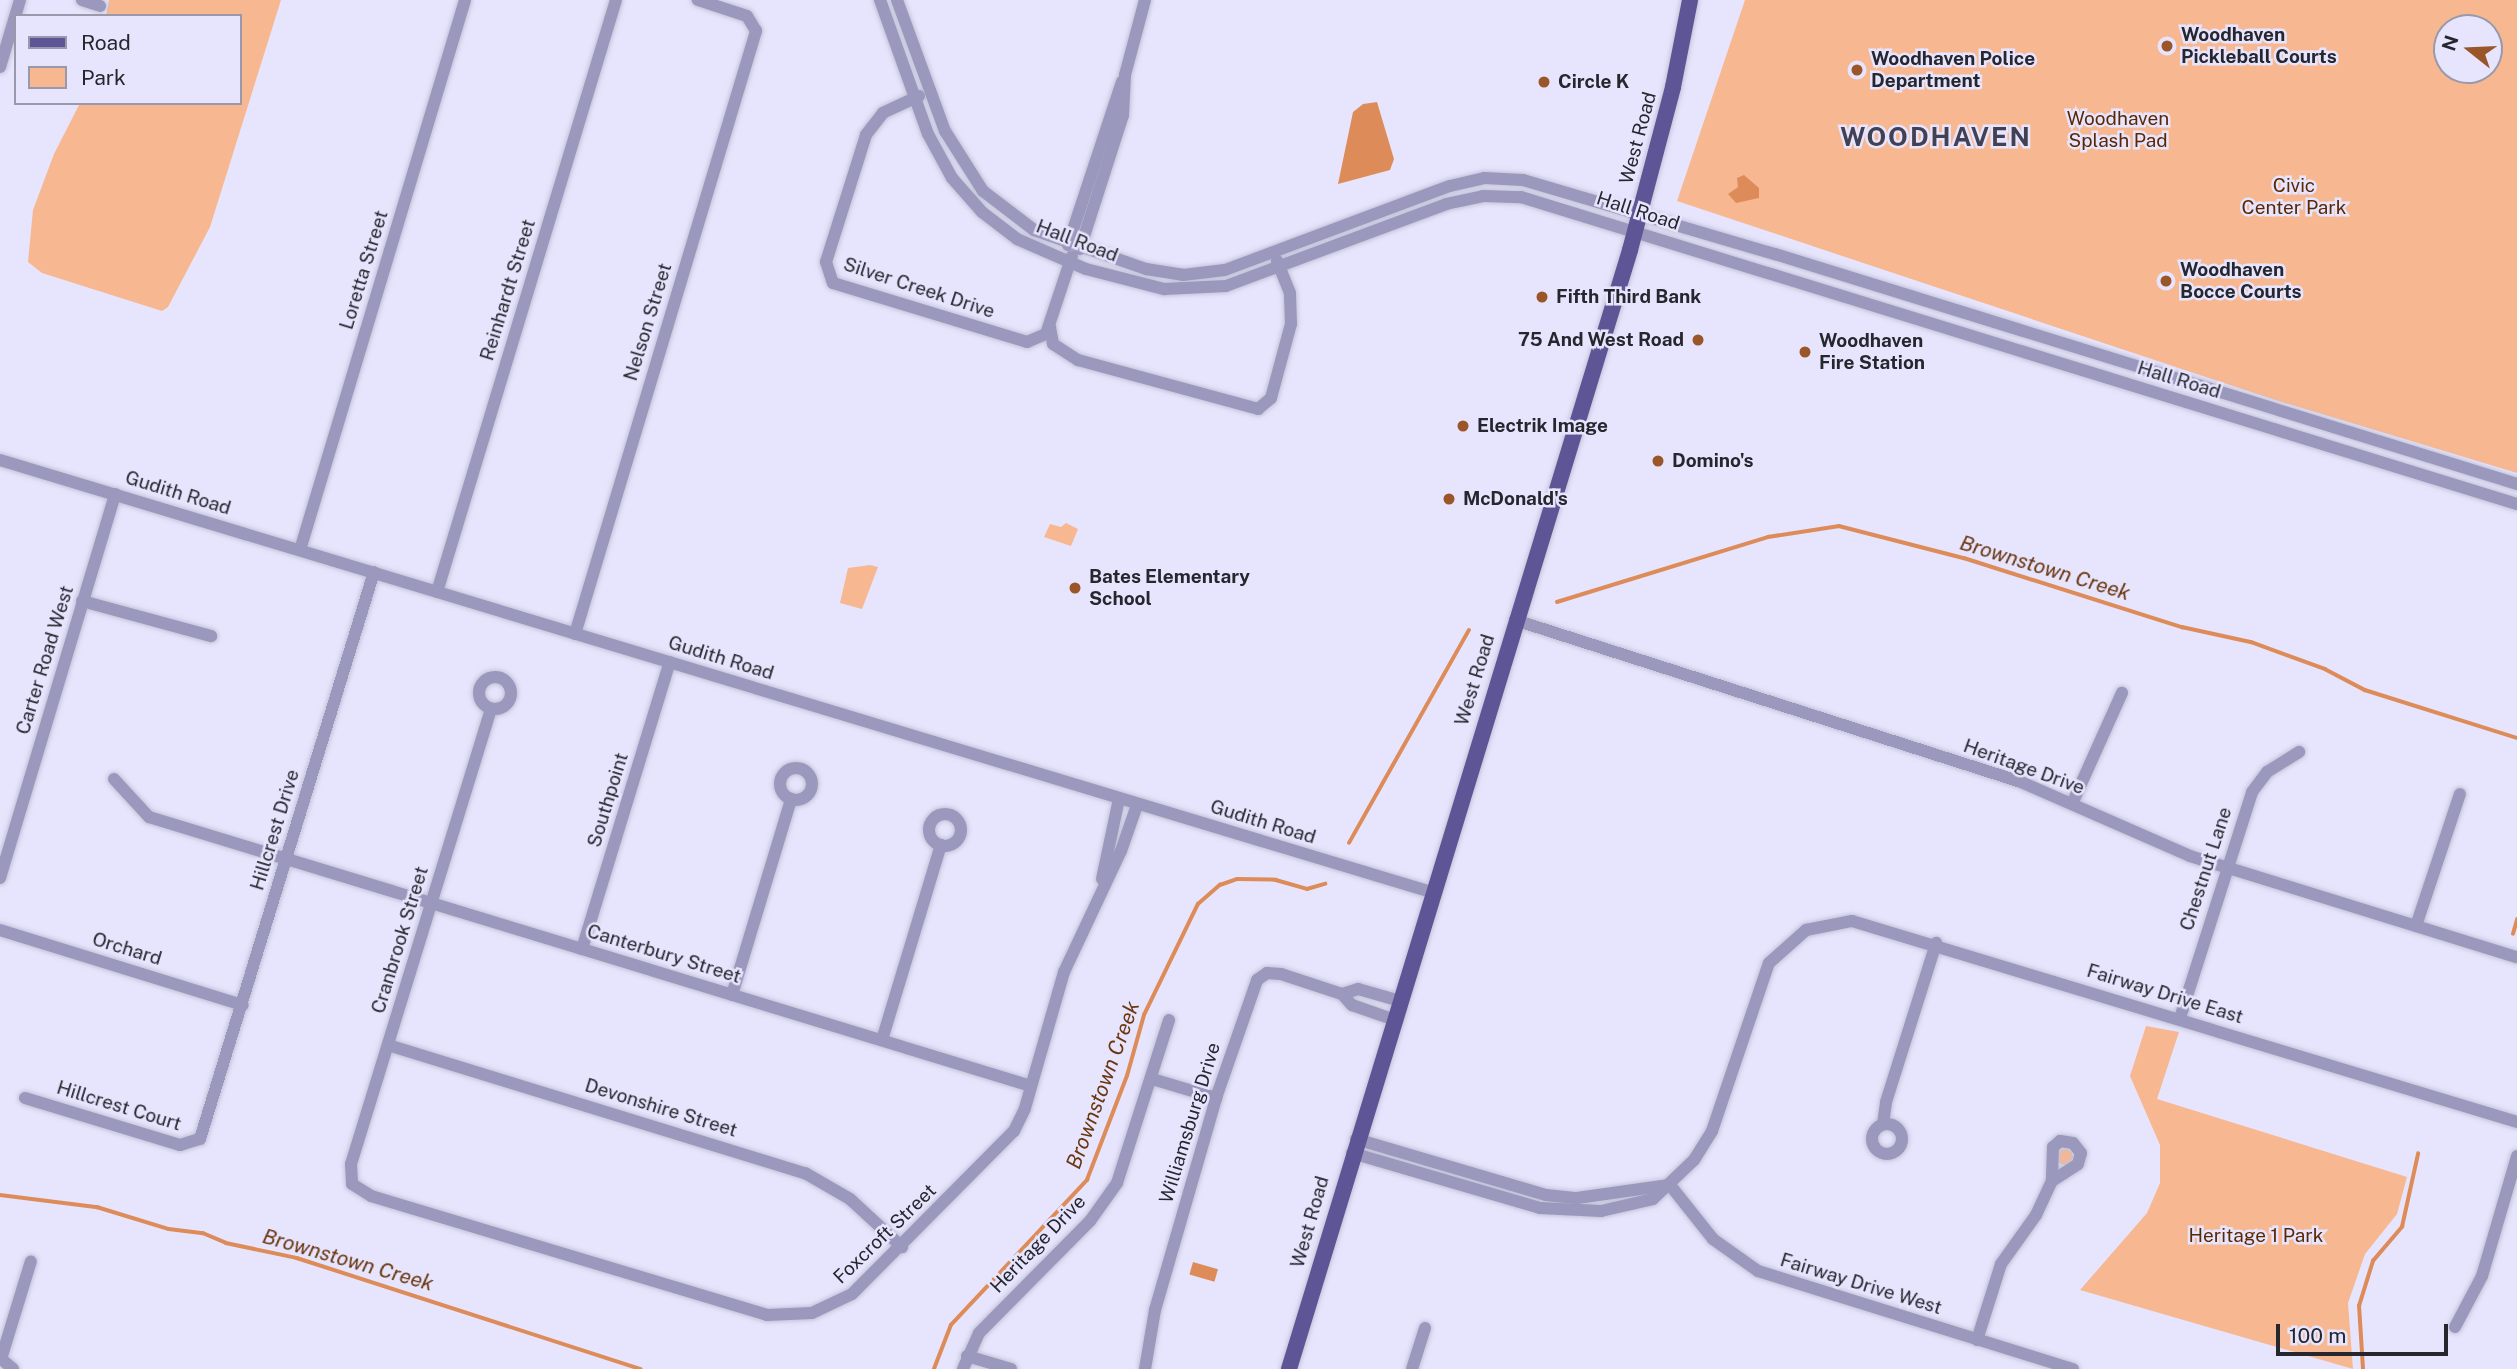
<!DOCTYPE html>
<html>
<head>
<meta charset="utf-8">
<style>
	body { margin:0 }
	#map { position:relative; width:2517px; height:1369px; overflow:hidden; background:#e6e5fd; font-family:"Public Sans",sans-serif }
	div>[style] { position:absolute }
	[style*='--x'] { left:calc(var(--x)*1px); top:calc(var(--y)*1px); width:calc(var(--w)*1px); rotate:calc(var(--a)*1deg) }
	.green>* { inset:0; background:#f7b791 }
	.round { border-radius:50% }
	.water>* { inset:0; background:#dd8c59; transform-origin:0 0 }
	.stream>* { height:3.5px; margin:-1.75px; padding:0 1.75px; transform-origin:1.75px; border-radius:1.75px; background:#dd8c59 }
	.roads { filter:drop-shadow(0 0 2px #c3c3d8) drop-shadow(0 0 2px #c3c3d8) }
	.minor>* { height:12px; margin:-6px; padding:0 6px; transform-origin:6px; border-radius:6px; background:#9b98bd }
	.minor>.ring { margin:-6px; padding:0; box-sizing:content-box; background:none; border:12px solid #9b98bd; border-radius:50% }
	.major>* { height:16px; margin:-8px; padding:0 8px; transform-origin:8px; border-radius:8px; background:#5d5595 }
	.dots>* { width:19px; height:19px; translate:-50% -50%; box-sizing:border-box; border:4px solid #e6e5fd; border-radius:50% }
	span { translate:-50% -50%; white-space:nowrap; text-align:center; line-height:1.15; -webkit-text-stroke:5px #e6e5fd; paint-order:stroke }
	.poi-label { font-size:19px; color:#26262f; font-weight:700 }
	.left { translate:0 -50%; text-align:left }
	.right { translate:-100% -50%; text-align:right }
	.park-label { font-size:19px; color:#5b2700 }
	.street-label { font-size:19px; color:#26262f }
	.water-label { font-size:21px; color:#6b3610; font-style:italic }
	.district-label { font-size:26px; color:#424154; font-weight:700; letter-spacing:2px }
	.legend { position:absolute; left:14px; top:14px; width:228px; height:91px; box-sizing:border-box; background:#e6e5fd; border:2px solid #9999ab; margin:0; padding:9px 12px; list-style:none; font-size:21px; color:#26262f }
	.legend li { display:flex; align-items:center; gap:14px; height:35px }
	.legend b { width:35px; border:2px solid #9999ab }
	.north { position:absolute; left:2433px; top:14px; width:70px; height:70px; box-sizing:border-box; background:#e6e5fd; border:2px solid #9999ab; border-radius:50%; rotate:288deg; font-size:19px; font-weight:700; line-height:28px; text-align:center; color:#26262f }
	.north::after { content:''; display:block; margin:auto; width:24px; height:32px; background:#9a5629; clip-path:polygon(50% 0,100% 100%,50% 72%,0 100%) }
	.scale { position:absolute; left:2276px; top:1324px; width:172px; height:32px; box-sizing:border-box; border:4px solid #26262f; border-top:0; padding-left:9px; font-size:21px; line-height:24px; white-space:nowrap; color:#26262f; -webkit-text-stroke:5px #e6e5fd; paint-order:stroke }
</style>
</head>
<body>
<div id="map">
	<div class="green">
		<div style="clip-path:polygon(109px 0,281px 0,210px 227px,168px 307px,162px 311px,42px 273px,28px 262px,33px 210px,54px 154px,80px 103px,240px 103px,240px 16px,106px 16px)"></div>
		<div style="clip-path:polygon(evenodd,1745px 0,2517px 0,2517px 473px,2275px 400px,1677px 201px,1745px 0,2447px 28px,2489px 28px,2489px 70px,2447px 70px,2447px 28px)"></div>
		<div style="clip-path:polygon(1066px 523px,1078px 529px,1071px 546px,1044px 537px,1050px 524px,1061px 527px)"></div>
		<div style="clip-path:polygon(870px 565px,878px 567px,862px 609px,840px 603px,848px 568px)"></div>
		<div style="clip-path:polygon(2146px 1026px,2179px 1032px,2157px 1099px,2407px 1177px,2397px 1214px,2365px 1254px,2348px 1303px,2353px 1369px,2080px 1290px,2147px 1213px,2160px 1183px,2160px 1145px,2130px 1076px)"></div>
		<div class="round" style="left:2057px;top:1149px;width:16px;height:16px"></div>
	</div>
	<div class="water">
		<div style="clip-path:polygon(1377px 102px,1394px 159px,1390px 170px,1338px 184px,1353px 112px,1363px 104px)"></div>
		<div style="clip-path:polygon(1744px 175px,1759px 188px,1759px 198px,1736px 203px,1728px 194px,1738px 187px,1737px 178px)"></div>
		<div style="left:1193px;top:1262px;width:26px;height:13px;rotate:16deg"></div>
	</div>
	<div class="stream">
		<div style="--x:1557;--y:602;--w:221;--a:-17.1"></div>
		<div style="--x:1768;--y:537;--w:72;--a:-8.8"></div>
		<div style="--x:1839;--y:526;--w:129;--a:14.4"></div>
		<div style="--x:1964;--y:558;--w:229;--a:17.6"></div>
		<div style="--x:2182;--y:627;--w:71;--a:12.3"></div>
		<div style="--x:2251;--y:642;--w:79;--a:20"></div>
		<div style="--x:2325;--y:669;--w:45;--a:27.7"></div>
		<div style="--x:2365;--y:690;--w:159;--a:17.5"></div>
		<div style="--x:1349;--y:843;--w:244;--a:-60.6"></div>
		<div style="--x:2513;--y:934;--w:15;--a:-74"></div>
		<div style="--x:0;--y:1195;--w:98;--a:7.1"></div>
		<div style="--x:97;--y:1207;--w:75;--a:17"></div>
		<div style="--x:169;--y:1229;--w:34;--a:7"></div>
		<div style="--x:203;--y:1233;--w:25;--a:23"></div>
		<div style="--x:226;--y:1243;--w:73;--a:11.9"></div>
		<div style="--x:297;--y:1258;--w:361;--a:17.9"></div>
		<div style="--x:934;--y:1369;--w:47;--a:-68.9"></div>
		<div style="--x:951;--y:1325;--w:199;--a:-46.8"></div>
		<div style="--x:1087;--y:1180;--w:111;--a:-69"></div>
		<div style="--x:1127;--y:1076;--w:63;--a:-74.4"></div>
		<div style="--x:1144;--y:1015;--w:123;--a:-64.1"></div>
		<div style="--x:1198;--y:904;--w:29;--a:-41"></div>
		<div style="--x:1220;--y:885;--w:18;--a:-19"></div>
		<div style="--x:1237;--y:879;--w:39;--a:1"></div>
		<div style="--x:1276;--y:880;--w:32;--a:16"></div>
		<div style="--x:1307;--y:889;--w:19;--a:-16"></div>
		<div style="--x:2363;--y:1369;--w:63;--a:-93.6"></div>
		<div style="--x:2359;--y:1306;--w:47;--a:-72.7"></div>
		<div style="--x:2373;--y:1261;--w:45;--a:-49.5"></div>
		<div style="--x:2402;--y:1227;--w:75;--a:-77.6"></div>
	</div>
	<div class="roads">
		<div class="minor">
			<div style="--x:82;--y:0;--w:19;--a:18"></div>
			<div style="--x:880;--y:0;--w:142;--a:70.3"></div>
			<div style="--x:928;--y:134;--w:50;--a:61.4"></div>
			<div style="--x:952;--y:178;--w:45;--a:48.6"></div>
			<div style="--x:982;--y:212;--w:44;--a:37.6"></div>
			<div style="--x:1017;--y:239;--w:75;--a:23.5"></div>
			<div style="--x:1086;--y:269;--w:81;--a:14.4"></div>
			<div style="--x:1164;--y:289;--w:62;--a:-2.8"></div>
			<div style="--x:1226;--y:286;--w:235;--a:-20.4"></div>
			<div style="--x:1446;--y:204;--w:38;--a:-12"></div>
			<div style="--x:1483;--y:196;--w:38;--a:2"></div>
			<div style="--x:1521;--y:197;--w:1042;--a:17.13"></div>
			<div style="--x:897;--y:0;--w:140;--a:69.9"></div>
			<div style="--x:945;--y:131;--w:71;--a:57.7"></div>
			<div style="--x:983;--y:191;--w:64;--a:37.4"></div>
			<div style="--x:1034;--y:230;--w:119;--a:19.2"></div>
			<div style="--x:1146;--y:269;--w:37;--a:9"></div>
			<div style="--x:1183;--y:275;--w:42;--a:-6.8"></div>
			<div style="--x:1225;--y:270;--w:240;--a:-20.5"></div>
			<div style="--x:1450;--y:186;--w:35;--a:-13"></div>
			<div style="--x:1484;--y:178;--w:39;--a:3"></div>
			<div style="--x:1523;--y:180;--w:263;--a:16.4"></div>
			<div style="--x:1775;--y:254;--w:777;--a:17.22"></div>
			<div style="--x:0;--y:67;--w:70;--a:-73.4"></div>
			<div style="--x:919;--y:96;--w:40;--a:155"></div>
			<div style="--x:883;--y:113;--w:28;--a:128"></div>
			<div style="--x:866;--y:135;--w:133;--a:107.5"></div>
			<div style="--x:826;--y:262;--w:22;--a:72"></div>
			<div style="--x:833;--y:283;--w:203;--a:16.9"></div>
			<div style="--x:1027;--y:342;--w:21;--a:-23"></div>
			<div style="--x:1046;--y:334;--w:82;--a:-71.6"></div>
			<div style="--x:1068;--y:245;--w:172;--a:-71.7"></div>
			<div style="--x:1080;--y:249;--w:141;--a:-72.2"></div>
			<div style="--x:1123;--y:115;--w:40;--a:-87.1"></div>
			<div style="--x:1125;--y:75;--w:78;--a:-75.1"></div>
			<div style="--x:1050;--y:327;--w:17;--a:80"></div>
			<div style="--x:1053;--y:344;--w:30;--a:33"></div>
			<div style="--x:1078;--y:360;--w:187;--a:15.2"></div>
			<div style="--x:1258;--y:409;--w:17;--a:-40"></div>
			<div style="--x:1271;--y:398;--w:77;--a:-74.9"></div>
			<div style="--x:1291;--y:324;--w:31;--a:-92"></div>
			<div style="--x:1290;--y:293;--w:35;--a:-112"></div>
			<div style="--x:0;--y:460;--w:1495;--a:16.8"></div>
			<div style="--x:300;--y:550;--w:574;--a:-73.3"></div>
			<div style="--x:437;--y:592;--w:618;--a:-73.18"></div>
			<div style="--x:82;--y:601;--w:134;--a:15.2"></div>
			<div style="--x:1515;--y:620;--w:531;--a:17.75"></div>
			<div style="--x:2021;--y:782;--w:184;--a:23.6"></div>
			<div style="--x:2190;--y:856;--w:342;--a:17.2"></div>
			<div style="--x:575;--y:634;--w:630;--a:-73.29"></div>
			<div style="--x:756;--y:31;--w:17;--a:-121"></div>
			<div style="--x:747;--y:16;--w:52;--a:-161.9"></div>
			<div class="ring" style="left:479px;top:677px;width:20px;height:20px"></div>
			<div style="--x:491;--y:709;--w:476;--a:107.1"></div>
			<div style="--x:351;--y:1164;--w:20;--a:87"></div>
			<div style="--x:352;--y:1184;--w:22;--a:32"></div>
			<div style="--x:371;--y:1196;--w:413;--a:16.7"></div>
			<div style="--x:767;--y:1315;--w:45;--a:-2.5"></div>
			<div style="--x:812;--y:1313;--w:44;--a:-25.4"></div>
			<div style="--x:852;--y:1294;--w:230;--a:-45.2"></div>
			<div style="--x:1014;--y:1131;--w:25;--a:-64"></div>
			<div style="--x:1025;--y:1108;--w:141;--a:-74"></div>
			<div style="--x:1064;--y:972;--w:134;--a:-64.8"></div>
			<div style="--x:1121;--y:851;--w:49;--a:-70.8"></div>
			<div class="ring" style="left:780px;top:768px;width:20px;height:20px"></div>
			<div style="--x:114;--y:779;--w:52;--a:47.4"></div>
			<div style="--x:149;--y:817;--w:922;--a:16.96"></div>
			<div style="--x:2072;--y:804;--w:122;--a:-65.8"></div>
			<div class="ring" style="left:929px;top:814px;width:20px;height:20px"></div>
			<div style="--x:0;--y:878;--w:401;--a:-73.3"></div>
			<div style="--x:1102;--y:879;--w:82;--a:-78"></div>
			<div style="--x:2416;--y:926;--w:139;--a:-71.6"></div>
			<div style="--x:0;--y:930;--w:254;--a:17.2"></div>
			<div style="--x:582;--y:949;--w:300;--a:-73"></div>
			<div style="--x:1342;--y:994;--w:17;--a:-17"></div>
			<div style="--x:1358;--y:989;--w:41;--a:15.8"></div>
			<div style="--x:732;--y:995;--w:205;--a:-73.2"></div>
			<div style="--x:2180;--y:1018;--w:237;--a:-72.3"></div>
			<div style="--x:2252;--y:792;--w:25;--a:-53"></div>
			<div style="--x:2267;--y:772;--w:38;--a:-32"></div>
			<div style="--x:882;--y:1040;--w:204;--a:-73.2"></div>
			<div style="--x:388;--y:1045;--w:436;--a:17.1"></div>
			<div style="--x:805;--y:1173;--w:52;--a:30"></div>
			<div style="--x:850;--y:1199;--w:71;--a:42.7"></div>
			<div style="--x:1152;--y:1079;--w:67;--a:16.5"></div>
			<div style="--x:25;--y:1098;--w:162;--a:16.9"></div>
			<div style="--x:180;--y:1145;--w:21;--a:-17"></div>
			<div style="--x:200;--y:1139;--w:593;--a:-72.94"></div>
			<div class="ring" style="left:1872px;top:1124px;width:18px;height:18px"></div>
			<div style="--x:1883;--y:1124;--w:22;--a:-82"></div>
			<div style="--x:1886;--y:1102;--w:167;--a:-72.5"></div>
			<div style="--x:1356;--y:1139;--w:198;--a:16.4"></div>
			<div style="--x:1546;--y:1195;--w:31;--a:6"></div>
			<div style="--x:1577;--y:1198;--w:93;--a:-8"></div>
			<div style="--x:1352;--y:1153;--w:196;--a:16.3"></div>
			<div style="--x:1540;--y:1208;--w:61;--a:2.8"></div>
			<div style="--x:1601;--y:1211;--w:53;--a:-13"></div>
			<div style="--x:1653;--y:1199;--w:57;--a:-43.6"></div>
			<div style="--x:1694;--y:1160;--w:34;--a:-58"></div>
			<div style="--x:1712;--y:1131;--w:177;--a:-71.3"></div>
			<div style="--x:1769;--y:963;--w:50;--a:-41.7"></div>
			<div style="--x:1806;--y:930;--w:47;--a:-11.1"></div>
			<div style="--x:1852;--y:921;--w:695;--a:16.82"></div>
			<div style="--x:1670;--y:1185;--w:69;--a:51.5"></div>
			<div style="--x:1713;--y:1239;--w:55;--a:35.4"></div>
			<div style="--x:1758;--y:1271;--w:330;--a:17.3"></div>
			<div style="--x:2455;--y:1327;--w:58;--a:-62.1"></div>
			<div style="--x:2482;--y:1276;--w:125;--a:-73.7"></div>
			<div style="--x:1977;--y:1340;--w:80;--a:-72.5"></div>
			<div style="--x:2001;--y:1264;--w:60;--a:-54.5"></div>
			<div style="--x:2036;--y:1215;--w:38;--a:-65"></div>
			<div style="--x:2052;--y:1181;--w:31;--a:-33"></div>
			<div style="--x:2078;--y:1164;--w:11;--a:-75"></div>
			<div style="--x:2081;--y:1153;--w:13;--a:-129"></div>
			<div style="--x:2073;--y:1143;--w:13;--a:-171"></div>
			<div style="--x:2060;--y:1141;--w:9;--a:139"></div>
			<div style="--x:2053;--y:1147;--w:34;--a:92"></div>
			<div style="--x:967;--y:1356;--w:46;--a:16.5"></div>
			<div style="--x:0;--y:1358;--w:17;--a:40"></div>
			<div style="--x:1;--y:1359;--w:102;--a:-73"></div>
			<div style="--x:963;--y:1369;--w:39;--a:-66"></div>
			<div style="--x:979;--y:1333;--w:158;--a:-45.3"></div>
			<div style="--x:1090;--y:1221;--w:47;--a:-54.6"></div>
			<div style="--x:1117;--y:1183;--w:171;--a:-72.3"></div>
			<div style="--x:1145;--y:1369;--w:60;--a:-80.4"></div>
			<div style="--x:1155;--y:1310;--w:221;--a:-73.9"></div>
			<div style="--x:1216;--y:1098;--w:125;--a:-70.8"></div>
			<div style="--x:1257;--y:980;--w:12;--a:-35"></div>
			<div style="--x:1267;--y:973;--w:14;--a:4"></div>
			<div style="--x:1281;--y:974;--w:64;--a:18.2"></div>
			<div style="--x:1342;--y:994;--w:15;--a:48"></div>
			<div style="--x:1352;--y:1005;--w:42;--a:19.3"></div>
			<div style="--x:1412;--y:1369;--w:43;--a:-72.4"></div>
		</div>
		<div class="major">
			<div style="--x:1289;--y:1369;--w:1170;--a:-73.05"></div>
			<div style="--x:1630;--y:250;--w:169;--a:-75.2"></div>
			<div style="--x:1673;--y:87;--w:89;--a:-78.9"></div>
		</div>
	</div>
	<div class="dots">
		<div style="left:2167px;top:46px;background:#9a5629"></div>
		<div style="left:1857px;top:70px;background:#9a5629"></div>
		<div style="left:1544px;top:82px;background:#9a5629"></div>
		<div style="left:2166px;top:281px;background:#9a5629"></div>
		<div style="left:1542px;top:297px;background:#9a5629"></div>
		<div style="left:1698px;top:340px;background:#9a5629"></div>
		<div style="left:1805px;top:352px;background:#9a5629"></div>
		<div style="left:1463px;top:426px;background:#9a5629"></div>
		<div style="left:1658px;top:461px;background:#9a5629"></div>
		<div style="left:1449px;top:499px;background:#9a5629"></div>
		<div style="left:1075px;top:588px;background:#9a5629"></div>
	</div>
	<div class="poi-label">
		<span class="left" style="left:2181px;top:46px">Woodhaven<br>Pickleball Courts</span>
		<span class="left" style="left:1871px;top:70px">Woodhaven Police<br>Department</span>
		<span class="left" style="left:1558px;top:82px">Circle K</span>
		<span class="left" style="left:2180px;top:281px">Woodhaven<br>Bocce Courts</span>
		<span class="left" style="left:1556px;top:297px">Fifth Third Bank</span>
		<span class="right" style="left:1684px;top:340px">75 And West Road</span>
		<span class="left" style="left:1819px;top:352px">Woodhaven<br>Fire Station</span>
		<span class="left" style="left:1477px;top:426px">Electrik Image</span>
		<span class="left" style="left:1672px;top:461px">Domino's</span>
		<span class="left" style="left:1463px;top:499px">McDonald's</span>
		<span class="left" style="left:1089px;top:588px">Bates Elementary<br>School</span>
	</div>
	<div class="park-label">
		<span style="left:2118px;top:130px">Woodhaven<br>Splash Pad</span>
		<span style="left:2294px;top:197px">Civic<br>Center Park</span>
		<span style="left:2256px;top:1236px">Heritage 1 Park</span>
	</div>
	<div class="street-label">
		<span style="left:1638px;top:138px;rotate:-75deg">West Road</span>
		<span style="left:1638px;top:211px;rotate:18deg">Hall Road</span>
		<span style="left:1077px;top:241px;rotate:21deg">Hall Road</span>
		<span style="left:364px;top:270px;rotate:-73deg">Loretta Street</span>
		<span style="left:919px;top:288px;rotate:18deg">Silver Creek Drive</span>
		<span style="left:508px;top:290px;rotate:-73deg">Reinhardt Street</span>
		<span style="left:648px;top:322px;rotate:-73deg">Nelson Street</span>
		<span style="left:2179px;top:380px;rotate:17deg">Hall Road</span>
		<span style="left:178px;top:493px;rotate:17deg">Gudith Road</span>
		<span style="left:721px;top:658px;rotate:17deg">Gudith Road</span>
		<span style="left:45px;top:660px;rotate:-73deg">Carter Road West</span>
		<span style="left:1475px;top:680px;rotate:-73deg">West Road</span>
		<span style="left:2024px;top:767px;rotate:20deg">Heritage Drive</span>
		<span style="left:608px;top:800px;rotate:-73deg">Southpoint</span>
		<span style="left:1263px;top:822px;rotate:17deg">Gudith Road</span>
		<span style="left:275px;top:830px;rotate:-73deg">Hillcrest Drive</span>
		<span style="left:2206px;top:869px;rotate:-72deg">Chestnut Lane</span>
		<span style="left:400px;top:940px;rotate:-73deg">Cranbrook Street</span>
		<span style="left:127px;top:949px;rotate:17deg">Orchard</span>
		<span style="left:664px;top:954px;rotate:17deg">Canterbury Street</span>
		<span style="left:2165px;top:994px;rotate:17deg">Fairway Drive East</span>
		<span style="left:119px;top:1106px;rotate:17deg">Hillcrest Court</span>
		<span style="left:661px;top:1108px;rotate:17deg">Devonshire Street</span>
		<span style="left:1190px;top:1123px;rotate:-73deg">Williamsburg Drive</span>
		<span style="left:1310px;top:1222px;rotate:-74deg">West Road</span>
		<span style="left:885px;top:1234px;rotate:-44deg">Foxcroft Street</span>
		<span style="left:1038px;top:1244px;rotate:-46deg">Heritage Drive</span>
		<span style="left:1861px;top:1284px;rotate:17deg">Fairway Drive West</span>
	</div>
	<div class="water-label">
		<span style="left:2045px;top:568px;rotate:17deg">Brownstown Creek</span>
		<span style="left:1103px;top:1085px;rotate:-70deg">Brownstown Creek</span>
		<span style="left:348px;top:1260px;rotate:16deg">Brownstown Creek</span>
	</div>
	<div class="district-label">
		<span style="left:1936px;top:137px">WOODHAVEN</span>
	</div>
	<ul class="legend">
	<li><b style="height:9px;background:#5d5595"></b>Road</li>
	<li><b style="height:19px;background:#f7b791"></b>Park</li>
	</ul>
	<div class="north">N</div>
	<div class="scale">100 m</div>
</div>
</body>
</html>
